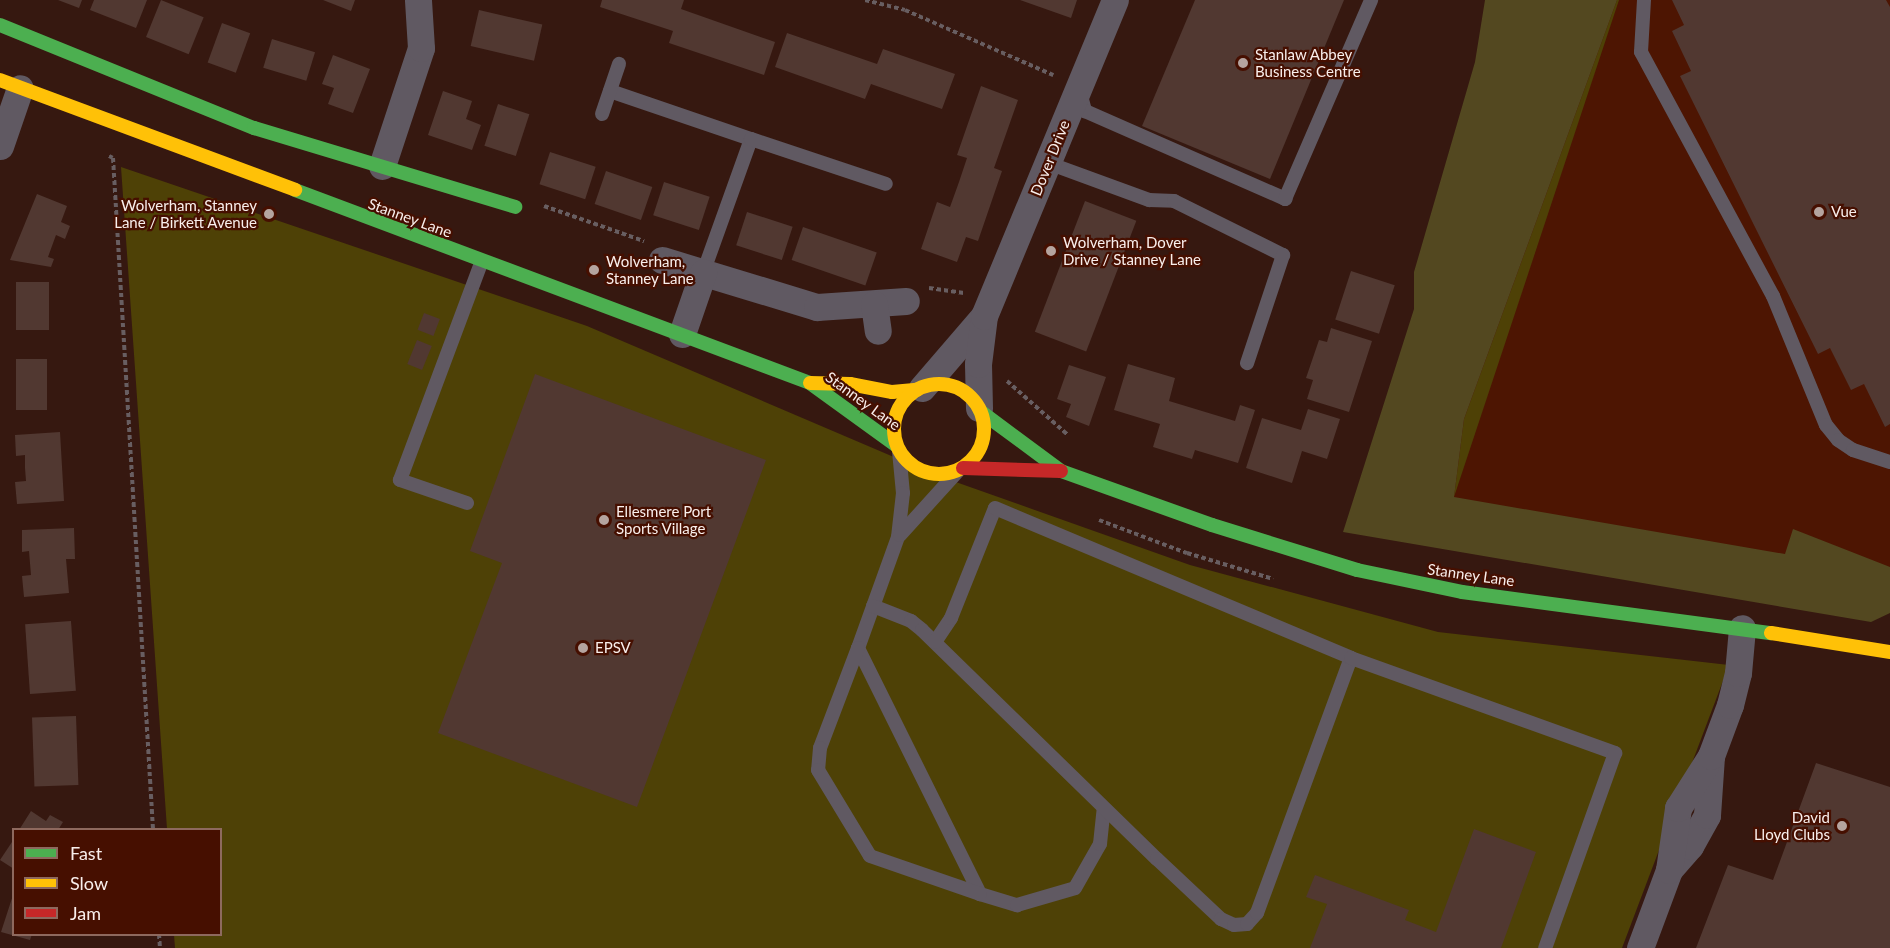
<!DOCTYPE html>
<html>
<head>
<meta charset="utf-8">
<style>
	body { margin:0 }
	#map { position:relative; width:1890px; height:948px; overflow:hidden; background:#361810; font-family:Lato,sans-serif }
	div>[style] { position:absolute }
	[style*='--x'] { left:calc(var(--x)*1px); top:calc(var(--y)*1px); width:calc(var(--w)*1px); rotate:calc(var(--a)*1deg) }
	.built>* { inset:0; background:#4d1502 }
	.green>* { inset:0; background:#4e4106 }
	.forest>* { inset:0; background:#534820 }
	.building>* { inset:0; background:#513831; transform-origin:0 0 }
	.path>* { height:4px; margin-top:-2px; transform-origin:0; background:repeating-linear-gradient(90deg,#685e61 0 4.5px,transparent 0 7.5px) }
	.lane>* { height:14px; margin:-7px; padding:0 7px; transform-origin:7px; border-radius:7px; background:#605962 }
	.street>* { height:27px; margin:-13.5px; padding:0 13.5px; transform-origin:13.5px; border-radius:13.5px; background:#605962 }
	.fast>* { height:14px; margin:-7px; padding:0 7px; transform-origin:7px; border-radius:7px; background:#4caf50 }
	.slow>* { height:14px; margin:-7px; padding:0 7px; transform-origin:7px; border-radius:7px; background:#ffc107 }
	.slow>.ring { margin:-7px; padding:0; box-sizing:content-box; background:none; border:14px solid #ffc107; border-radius:50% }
	.jam>* { height:14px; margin:-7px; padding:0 7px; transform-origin:7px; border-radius:7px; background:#c62828 }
	.dots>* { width:16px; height:16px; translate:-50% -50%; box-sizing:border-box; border:3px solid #460f00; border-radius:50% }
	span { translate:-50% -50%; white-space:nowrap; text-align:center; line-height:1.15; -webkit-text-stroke:4.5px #460f00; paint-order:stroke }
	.poi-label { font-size:15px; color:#f9efec }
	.left { translate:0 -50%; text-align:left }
	.right { translate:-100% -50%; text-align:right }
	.street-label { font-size:15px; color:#f9efec }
	.legend { position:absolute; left:12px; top:828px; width:210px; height:108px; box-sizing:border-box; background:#460f00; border:2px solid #8e695e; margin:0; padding:8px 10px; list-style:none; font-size:18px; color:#f9efec }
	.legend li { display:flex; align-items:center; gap:12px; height:30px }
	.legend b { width:30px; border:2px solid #8e695e }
</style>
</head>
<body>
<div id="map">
	<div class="built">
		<div style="clip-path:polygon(1577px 0,1890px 0,1890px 613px,1395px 515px)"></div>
	</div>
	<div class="green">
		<div style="clip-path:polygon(1617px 0,1619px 0,1454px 497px,1464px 419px)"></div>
		<div style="clip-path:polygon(121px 167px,587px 326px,936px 475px,1190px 565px,1438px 632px,1729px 665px,1622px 948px,175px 948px,174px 935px,220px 934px,220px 830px,167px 829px)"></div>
	</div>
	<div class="forest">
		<div style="clip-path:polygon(1485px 0,1617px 0,1464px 419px,1454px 497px,1785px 554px,1793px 529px,1890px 567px,1890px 613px,1871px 622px,1343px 532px,1414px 309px,1414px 272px,1475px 62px)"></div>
	</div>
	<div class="building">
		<div style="clip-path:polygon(58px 0,82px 0,79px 8px)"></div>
		<div style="clip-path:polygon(94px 0,147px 0,136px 28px,90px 10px)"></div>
		<div style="left:161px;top:0;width:46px;height:40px;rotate:22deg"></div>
		<div style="clip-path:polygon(323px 0,355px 0,351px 11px)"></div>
		<div style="clip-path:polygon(602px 0,684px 0,681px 9px,775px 42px,764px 75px,669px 43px,673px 31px,600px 7px)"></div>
		<div style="clip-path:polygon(1020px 0,1077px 0,1071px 18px)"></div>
		<div style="clip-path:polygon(1195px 0,1344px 0,1270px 179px,1142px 126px)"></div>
		<div style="clip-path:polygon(1672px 0,1886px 0,1890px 7px,1890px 424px,1885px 427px,1864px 384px,1851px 390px,1830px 348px,1818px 354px,1680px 76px,1691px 71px,1672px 31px,1684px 25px)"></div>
		<div style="left:479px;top:10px;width:65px;height:37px;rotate:13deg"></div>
		<div style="left:222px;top:23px;width:30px;height:42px;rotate:20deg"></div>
		<div style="clip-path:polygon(787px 33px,877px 64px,883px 49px,955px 74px,942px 109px,871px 84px,865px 99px,775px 67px)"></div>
		<div style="left:272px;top:39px;width:45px;height:30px;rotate:17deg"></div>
		<div style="clip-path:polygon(333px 55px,370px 69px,353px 113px,328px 104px,334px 88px,322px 84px)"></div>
		<div style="clip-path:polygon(981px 86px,1018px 100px,994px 168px,1002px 171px,978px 241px,966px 237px,957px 262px,921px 249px,937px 202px,950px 207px,959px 182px,967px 158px,957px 155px)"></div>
		<div style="clip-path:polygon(443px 91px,472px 101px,466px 119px,481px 125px,472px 150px,428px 135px)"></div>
		<div style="left:498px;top:104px;width:33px;height:44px;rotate:18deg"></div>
		<div style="left:550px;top:152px;width:48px;height:34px;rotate:18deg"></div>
		<div style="left:606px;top:171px;width:49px;height:35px;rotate:19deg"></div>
		<div style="left:664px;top:182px;width:48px;height:35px;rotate:18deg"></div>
		<div style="clip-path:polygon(37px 194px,67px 206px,61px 222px,70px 226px,65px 239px,56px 235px,48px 257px,54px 259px,51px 267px,10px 260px)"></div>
		<div style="left:1085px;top:201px;width:55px;height:140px;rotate:21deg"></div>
		<div style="left:747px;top:212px;width:48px;height:35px;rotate:18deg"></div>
		<div style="left:803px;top:227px;width:78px;height:35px;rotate:19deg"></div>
		<div style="left:1351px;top:271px;width:46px;height:51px;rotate:18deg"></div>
		<div style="left:16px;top:282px;width:33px;height:48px"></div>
		<div style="left:424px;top:313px;width:17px;height:18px;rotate:21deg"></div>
		<div style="clip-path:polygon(1331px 328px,1372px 341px,1349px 412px,1307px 399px,1313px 380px,1306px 378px,1319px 340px,1327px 342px)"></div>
		<div style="left:417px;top:340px;width:16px;height:26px;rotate:22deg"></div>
		<div style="left:16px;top:359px;width:31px;height:51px"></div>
		<div style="clip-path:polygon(1128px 364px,1175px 378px,1169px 401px,1235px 421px,1240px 405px,1255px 410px,1238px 463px,1195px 450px,1192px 459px,1153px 447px,1160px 424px,1114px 410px)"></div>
		<div style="clip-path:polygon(1069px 365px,1106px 377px,1089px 426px,1066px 417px,1071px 404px,1057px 399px)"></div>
		<div style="clip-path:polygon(535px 374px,766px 460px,637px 807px,438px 733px,502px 563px,470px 551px)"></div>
		<div style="clip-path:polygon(1308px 409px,1340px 419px,1327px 459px,1302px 451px,1292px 483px,1246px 468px,1262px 418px,1301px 430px)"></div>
		<div style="clip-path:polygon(60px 432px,64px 501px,17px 504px,15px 482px,26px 481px,25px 468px,25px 455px,16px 456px,15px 435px)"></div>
		<div style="clip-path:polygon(74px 528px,75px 559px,66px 559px,69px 593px,24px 597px,22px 576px,31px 575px,29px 551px,22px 552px,22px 530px)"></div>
		<div style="left:71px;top:621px;width:70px;height:46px;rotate:86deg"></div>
		<div style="left:76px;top:716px;width:69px;height:44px;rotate:88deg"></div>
		<div style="clip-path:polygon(1816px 763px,1890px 787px,1890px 948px,1696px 948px,1728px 865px,1773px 880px)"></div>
		<div style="clip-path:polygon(31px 811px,46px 821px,50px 815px,63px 822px,58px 830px,19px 830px)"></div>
		<div style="clip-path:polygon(1474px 829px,1536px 852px,1501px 948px,1310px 948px,1327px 904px,1306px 897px,1315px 875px,1409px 910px,1405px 920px,1436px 932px)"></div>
		<div style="clip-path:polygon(14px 839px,14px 869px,0 860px)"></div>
		<div style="clip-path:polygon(14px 892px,14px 934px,32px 934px,30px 940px,1px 932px)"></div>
	</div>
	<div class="path">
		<div style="--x:865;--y:0;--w:41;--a:14"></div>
		<div style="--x:905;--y:10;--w:162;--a:23.7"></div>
		<div style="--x:109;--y:156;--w:4;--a:27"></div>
		<div style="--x:113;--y:158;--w:673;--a:86.59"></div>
		<div style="--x:544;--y:206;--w:106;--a:19.3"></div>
		<div style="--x:929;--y:288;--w:37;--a:8"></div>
		<div style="--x:1007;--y:381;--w:81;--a:41.5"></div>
		<div style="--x:1099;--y:520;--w:94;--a:20.6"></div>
		<div style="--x:1187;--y:553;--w:90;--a:16.8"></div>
		<div style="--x:159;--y:934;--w:14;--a:86"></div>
	</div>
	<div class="lane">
		<div style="--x:1644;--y:0;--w:52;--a:93.3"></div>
		<div style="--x:1641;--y:52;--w:277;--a:61.6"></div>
		<div style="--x:1773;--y:296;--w:139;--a:67.7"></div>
		<div style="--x:1826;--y:425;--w:19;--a:51"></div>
		<div style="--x:1838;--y:440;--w:18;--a:34"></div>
		<div style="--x:1853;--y:450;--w:39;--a:18"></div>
		<div style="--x:610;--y:91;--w:149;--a:18.8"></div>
		<div style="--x:1080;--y:92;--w:20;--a:75"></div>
		<div style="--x:1085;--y:111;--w:219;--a:23.7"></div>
		<div style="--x:1285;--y:199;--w:217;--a:-66.6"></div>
		<div style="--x:602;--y:114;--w:53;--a:-71.2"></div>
		<div style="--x:1048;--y:163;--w:108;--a:20.1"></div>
		<div style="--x:1149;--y:200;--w:25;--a:2"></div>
		<div style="--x:1174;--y:201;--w:122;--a:26.4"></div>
		<div style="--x:1283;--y:255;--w:114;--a:108.4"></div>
		<div style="--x:703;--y:273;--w:142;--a:-70.3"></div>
		<div style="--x:751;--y:139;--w:142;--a:18.4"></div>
		<div style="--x:899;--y:451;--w:42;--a:84.6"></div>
		<div style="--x:903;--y:493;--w:44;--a:96.5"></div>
		<div style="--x:898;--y:537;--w:118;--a:109.8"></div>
		<div style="--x:858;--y:648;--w:275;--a:63.6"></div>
		<div style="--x:980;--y:894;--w:39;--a:17"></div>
		<div style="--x:1017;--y:905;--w:60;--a:-16.3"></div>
		<div style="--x:1075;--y:888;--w:51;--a:-60.4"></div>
		<div style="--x:1100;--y:844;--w:36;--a:-84"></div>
		<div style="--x:467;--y:503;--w:71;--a:-161.1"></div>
		<div style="--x:400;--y:480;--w:234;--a:-69.5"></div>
		<div style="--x:900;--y:535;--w:86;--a:-47.8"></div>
		<div style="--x:873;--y:606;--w:41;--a:21.5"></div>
		<div style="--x:911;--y:621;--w:14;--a:39"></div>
		<div style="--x:922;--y:630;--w:328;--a:44.3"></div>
		<div style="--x:1157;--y:859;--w:88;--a:43.2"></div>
		<div style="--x:1221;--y:919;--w:14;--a:25"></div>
		<div style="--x:1234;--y:925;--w:13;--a:-4"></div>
		<div style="--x:1247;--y:924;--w:15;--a:-48"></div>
		<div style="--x:1257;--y:913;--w:272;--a:-69.8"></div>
		<div style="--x:935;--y:642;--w:29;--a:-56"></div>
		<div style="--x:951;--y:618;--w:118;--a:-68.2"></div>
		<div style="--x:995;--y:508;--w:386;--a:22.8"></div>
		<div style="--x:1351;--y:658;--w:281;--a:19.8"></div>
		<div style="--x:1615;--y:753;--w:207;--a:109.7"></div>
		<div style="--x:858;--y:648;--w:107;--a:110.8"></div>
		<div style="--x:820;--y:748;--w:22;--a:95"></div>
		<div style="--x:818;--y:770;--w:100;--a:58.8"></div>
		<div style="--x:870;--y:856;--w:116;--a:19.1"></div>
	</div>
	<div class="street">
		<div style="--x:0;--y:146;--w:61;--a:-71"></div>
		<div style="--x:382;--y:166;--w:124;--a:-71.7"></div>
		<div style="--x:421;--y:48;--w:48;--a:-93.6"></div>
		<div style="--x:662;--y:260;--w:162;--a:16.9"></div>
		<div style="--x:817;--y:307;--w:89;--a:-3.9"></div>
		<div style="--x:874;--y:304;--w:27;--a:82"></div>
		<div style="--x:682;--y:334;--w:65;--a:-71"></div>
		<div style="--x:922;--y:388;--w:94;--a:-49.3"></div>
		<div style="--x:979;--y:408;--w:44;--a:-91.3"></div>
		<div style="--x:978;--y:364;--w:48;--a:-82.9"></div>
		<div style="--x:984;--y:316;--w:342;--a:-67.5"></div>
		<div style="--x:1669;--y:870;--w:32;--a:-49"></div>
		<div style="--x:1690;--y:846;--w:35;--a:-61"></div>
		<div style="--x:1707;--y:815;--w:59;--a:-86.1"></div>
		<div style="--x:1640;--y:948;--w:83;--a:-69.6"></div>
		<div style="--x:1669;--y:870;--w:63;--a:-81.7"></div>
		<div style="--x:1678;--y:808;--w:62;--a:-57.6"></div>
		<div style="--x:1711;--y:756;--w:54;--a:-69.6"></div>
		<div style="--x:1730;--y:705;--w:33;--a:-76"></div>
		<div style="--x:1738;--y:673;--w:45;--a:-84.9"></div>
	</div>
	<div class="fast">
		<div style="--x:0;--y:25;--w:274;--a:22.1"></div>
		<div style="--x:254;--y:128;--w:273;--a:16.8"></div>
		<div style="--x:295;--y:190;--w:550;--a:20.54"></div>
		<div style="--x:810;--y:383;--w:107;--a:35.9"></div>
		<div style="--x:980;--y:411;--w:101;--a:36.5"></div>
		<div style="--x:1061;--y:471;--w:160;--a:19.7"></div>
		<div style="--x:1212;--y:525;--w:152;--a:17.2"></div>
		<div style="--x:1357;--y:570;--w:107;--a:11.8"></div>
		<div style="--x:1462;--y:592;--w:312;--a:7.6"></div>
	</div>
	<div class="slow">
		<div style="--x:0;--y:80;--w:315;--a:20.4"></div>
		<div style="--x:810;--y:383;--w:40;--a:1.4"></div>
		<div style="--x:850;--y:384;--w:43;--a:10.8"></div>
		<div style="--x:892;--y:392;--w:25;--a:-5"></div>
		<div class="ring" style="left:894px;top:384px;width:76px;height:76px"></div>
		<div style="--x:1771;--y:633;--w:121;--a:9.1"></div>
	</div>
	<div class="jam">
		<div style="--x:963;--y:468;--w:98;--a:1.8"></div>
	</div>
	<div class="dots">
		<div style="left:1243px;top:63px;background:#b5a49f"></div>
		<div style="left:1819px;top:212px;background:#b5a49f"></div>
		<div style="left:269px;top:214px;background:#b5a49f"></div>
		<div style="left:1051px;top:251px;background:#b5a49f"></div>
		<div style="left:594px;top:270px;background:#b5a49f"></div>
		<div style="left:604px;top:520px;background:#b5a49f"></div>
		<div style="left:583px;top:648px;background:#b5a49f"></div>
		<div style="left:1842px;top:826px;background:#b5a49f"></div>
	</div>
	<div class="poi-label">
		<span class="left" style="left:1255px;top:63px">Stanlaw Abbey<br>Business Centre</span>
		<span class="right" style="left:257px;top:214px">Wolverham, Stanney<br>Lane / Birkett Avenue</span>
		<span class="left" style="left:1831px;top:212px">Vue</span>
		<span class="left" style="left:1063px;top:251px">Wolverham, Dover<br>Drive / Stanney Lane</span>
		<span class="left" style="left:606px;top:270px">Wolverham,<br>Stanney Lane</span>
		<span class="left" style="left:616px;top:520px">Ellesmere Port<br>Sports Village</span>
		<span class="left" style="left:595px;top:648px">EPSV</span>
		<span class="right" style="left:1830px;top:826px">David<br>Lloyd Clubs</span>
	</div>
	<div class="street-label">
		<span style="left:1050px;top:158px;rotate:-68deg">Dover Drive</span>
		<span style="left:410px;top:218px;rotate:20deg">Stanney Lane</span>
		<span style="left:863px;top:401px;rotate:36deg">Stanney Lane</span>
		<span style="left:1471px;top:575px;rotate:8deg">Stanney Lane</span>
	</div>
	<ul class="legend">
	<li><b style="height:8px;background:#4caf50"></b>Fast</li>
	<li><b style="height:8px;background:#ffc107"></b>Slow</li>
	<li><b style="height:8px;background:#c62828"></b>Jam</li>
	</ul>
</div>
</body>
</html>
